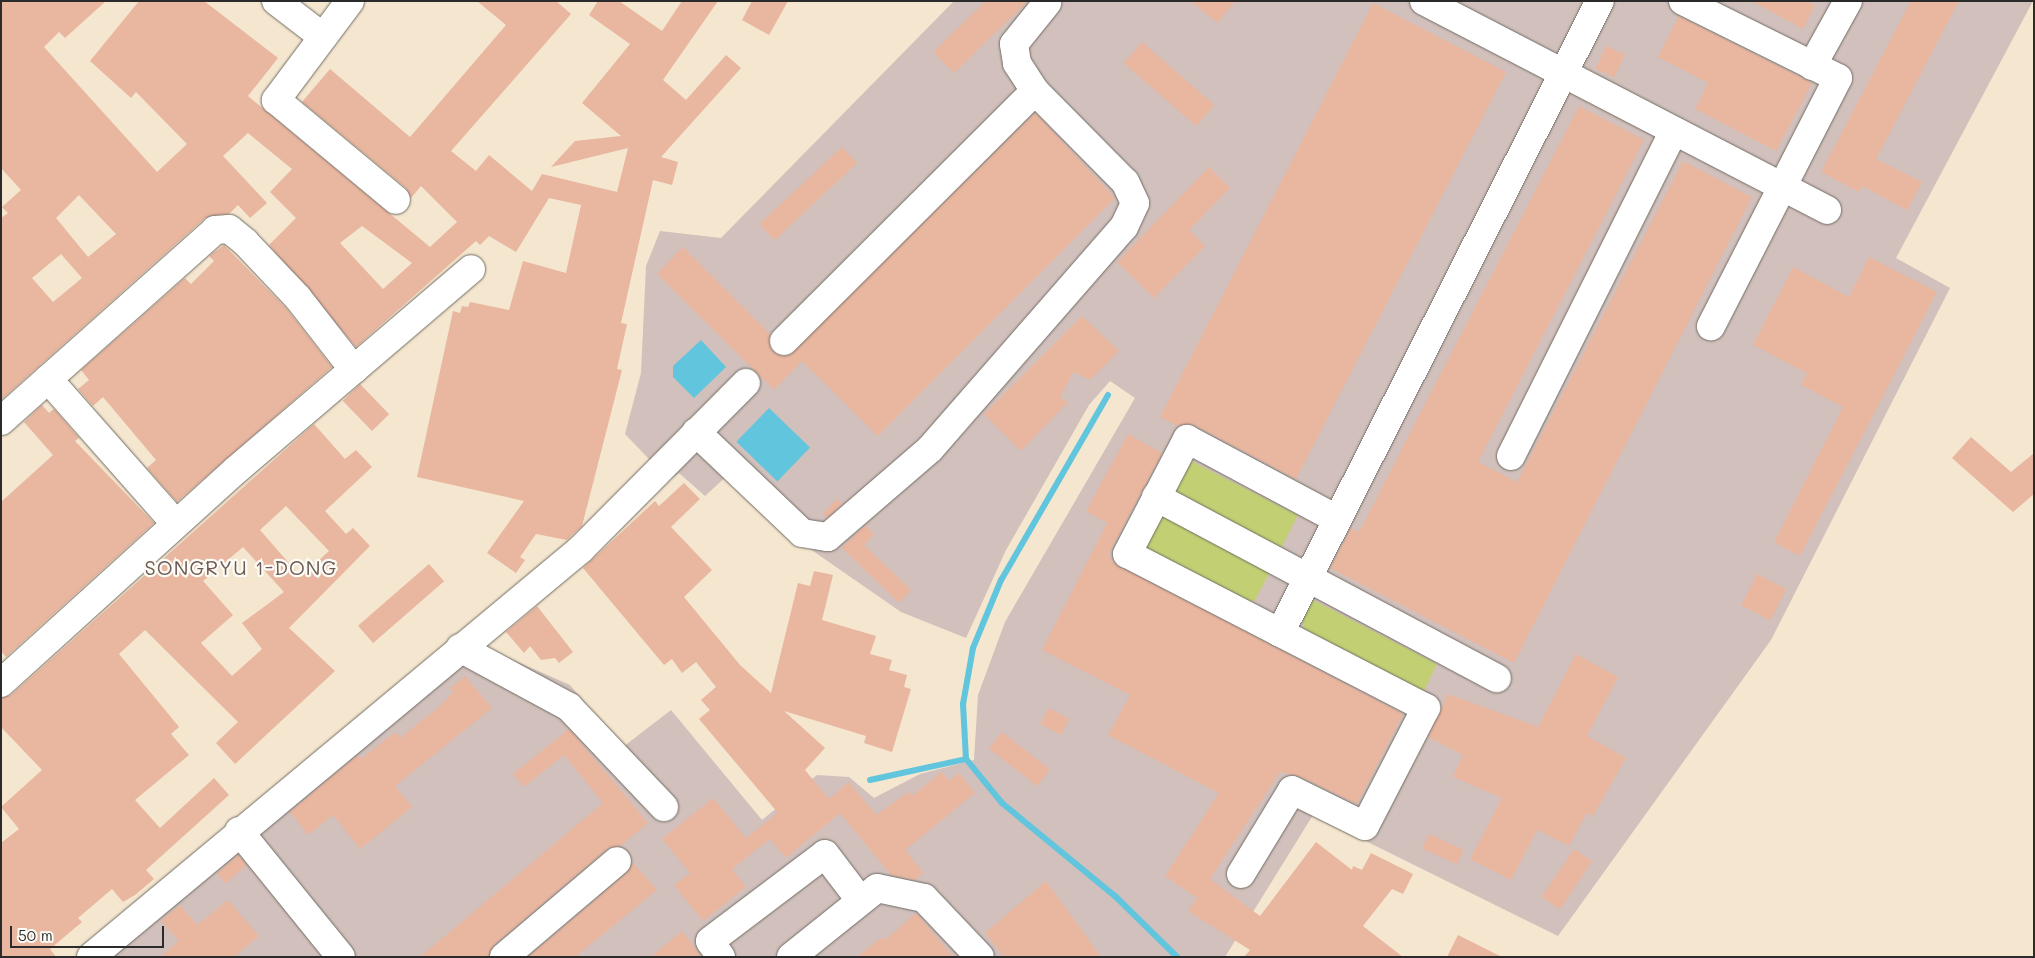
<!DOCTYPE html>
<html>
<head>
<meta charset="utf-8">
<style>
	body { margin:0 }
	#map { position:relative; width:2035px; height:958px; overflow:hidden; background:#f4e6cf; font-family:Mali,sans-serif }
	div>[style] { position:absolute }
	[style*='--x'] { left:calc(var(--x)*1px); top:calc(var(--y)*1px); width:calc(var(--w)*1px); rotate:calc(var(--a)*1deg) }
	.industrial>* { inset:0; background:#d1c0bc }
	.green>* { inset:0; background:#c2d073; transform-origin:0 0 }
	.water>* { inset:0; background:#60c5dd; transform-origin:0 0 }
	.stream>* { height:6px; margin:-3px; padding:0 3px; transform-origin:3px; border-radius:3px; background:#60c5dd }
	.building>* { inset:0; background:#e9b6a0; transform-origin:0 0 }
	.roads { filter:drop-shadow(0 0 1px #716c64) drop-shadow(0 0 1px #716c64) }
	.minor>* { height:28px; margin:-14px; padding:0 14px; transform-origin:14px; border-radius:14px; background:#fff }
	span { translate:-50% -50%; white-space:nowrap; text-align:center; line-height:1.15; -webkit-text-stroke:4.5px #fdfcf7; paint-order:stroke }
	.quarter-label { font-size:20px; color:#6e5c54; letter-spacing:1px }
	.frame { position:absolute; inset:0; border:2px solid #2b2b2b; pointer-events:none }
	.scale { position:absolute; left:10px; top:926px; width:154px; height:22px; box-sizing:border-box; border:2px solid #2b2b2b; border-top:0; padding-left:6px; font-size:15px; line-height:18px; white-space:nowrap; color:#2b2b2b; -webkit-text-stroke:4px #fdfcf7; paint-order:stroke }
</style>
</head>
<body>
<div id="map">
	<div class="industrial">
		<div style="clip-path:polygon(954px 1px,2033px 1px,1896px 258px,1950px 288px,1771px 640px,1558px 936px,1313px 815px,1225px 957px,108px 957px,479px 645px,570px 685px,623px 747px,671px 710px,762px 820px,817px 775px,849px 777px,874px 798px,920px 774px,974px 760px,978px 695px,1005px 622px,1135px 398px,1110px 381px,1089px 405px,1006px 550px,966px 638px,901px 612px,803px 544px,729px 474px,705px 496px,679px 473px,669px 480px,625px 434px,641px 373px,646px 266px,660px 231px,721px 238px)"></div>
	</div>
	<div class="green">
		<div style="left:1189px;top:460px;width:122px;height:43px;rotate:27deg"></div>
		<div style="clip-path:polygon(1163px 509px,1271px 570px,1255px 600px,1248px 603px,1143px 549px)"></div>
		<div style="clip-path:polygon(1311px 599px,1437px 664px,1422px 695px,1303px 634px,1304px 613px)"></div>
	</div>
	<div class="water">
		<div style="clip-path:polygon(701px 340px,726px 367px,694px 398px,673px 377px,673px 366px)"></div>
		<div style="left:769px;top:408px;width:57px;height:47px;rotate:44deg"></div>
	</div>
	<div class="stream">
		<div style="--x:1108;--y:395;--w:214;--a:120"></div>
		<div style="--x:1001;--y:580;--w:74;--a:112.4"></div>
		<div style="--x:973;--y:648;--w:57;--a:100.1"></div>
		<div style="--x:963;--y:704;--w:55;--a:86.9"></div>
		<div style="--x:966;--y:759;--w:57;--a:50.7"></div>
		<div style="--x:1002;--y:803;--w:146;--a:39.5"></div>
		<div style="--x:1115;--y:896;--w:87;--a:44.5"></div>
		<div style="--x:870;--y:780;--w:98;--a:-12.3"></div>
	</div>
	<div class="building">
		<div style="clip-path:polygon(evenodd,1px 1px,106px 1px,65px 38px,59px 32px,44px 47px,157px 172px,187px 144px,136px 92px,131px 98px,90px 61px,139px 1px,204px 1px,278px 58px,248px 96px,430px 247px,457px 222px,421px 186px,411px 198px,406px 188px,302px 102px,330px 69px,410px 137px,506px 25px,477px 1px,556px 1px,571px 14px,451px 151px,476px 171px,489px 155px,532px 191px,542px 174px,617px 192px,628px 148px,551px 167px,575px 141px,621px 136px,582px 103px,630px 44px,589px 15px,598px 1px,619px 1px,662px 31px,682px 1px,718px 1px,663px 80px,686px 100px,726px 55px,741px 68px,661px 157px,678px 162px,672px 185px,653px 180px,621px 323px,627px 324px,617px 369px,622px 370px,582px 526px,567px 540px,536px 534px,520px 557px,525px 560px,516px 573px,487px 553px,524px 501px,417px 477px,453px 311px,460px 313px,462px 306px,468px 307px,470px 302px,509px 310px,523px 261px,566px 273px,581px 205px,549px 198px,516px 252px,489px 236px,480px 245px,476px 241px,356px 347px,269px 245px,296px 218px,270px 192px,292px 169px,248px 133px,223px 156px,267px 203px,250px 218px,238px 205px,229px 214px,205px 218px,1px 400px,1px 218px,8px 213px,2px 207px,21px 190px,1px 168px,1px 1px,79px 195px,116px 234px,88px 257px,56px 218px,79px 195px,1px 1px,362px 226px,412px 263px,383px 289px,340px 243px,362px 226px,1px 1px,61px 254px,82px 278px,53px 302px,32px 278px,61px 254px)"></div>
		<div style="clip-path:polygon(752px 1px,788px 1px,769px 35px,742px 20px)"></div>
		<div style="clip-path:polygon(986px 1px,1028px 1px,954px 73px,933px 52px)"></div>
		<div style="clip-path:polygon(1191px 1px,1235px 1px,1217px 23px)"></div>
		<div style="clip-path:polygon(1751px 1px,1807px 1px,1815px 6px,1803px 29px)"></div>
		<div style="clip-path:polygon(1911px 1px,1959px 1px,1876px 159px,1922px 182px,1907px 210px,1862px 186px,1859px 192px,1821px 172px)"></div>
		<div style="clip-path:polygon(1373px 3px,1506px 72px,1296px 479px,1194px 425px,1178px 426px,1160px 417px)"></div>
		<div style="clip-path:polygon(1679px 16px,1812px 83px,1776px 151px,1695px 109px,1708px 83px,1658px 57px)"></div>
		<div style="left:1142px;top:42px;width:96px;height:28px;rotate:41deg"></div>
		<div style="left:1606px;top:46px;width:21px;height:25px;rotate:25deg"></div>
		<div style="clip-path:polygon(1579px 106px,1644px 140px,1478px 462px,1517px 482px,1683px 161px,1752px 197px,1514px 663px,1330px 568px,1351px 528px,1359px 532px)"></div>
		<div style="clip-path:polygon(1035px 113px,1115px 198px,878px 436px,802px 361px,774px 390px,657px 274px,683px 247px,770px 334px,773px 352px,788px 356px)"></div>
		<div style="left:842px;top:147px;width:22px;height:113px;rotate:47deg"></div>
		<div style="clip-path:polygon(1209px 167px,1230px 188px,1189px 230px,1205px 246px,1154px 298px,1117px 262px)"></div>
		<div style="clip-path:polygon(224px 245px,286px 308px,332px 367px,177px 502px,147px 468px,156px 460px,103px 397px,93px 406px,78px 389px,89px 380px,81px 370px,185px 278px,191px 284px,214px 261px,209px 256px)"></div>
		<div style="clip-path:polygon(1869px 257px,1937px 292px,1800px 556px,1774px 542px,1843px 407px,1801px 385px,1807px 373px,1753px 345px,1793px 267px,1849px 297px)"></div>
		<div style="clip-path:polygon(1082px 316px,1119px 351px,1090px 380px,1073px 372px,1060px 398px,1068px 402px,1021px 451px,984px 414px)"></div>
		<div style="left:360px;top:384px;width:42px;height:24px;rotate:46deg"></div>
		<div style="clip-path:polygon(42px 405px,49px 413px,54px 409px,79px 438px,75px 441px,154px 523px,6px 657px,1px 651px,1px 502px,53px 455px,24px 422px)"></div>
		<div style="clip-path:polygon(evenodd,314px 424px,345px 459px,356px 450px,372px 467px,325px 511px,346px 534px,353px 528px,370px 546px,289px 628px,335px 671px,235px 764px,216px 743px,238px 722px,145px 630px,119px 654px,179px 727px,171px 734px,189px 755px,135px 800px,160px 828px,214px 778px,229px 795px,146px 870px,154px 879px,135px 895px,123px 902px,112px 889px,78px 918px,82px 922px,50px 949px,56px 957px,1px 957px,1px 843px,19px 829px,1px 807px,42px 770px,1px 727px,1px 698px,11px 695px,314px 424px,286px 506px,329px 551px,301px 577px,260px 530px,286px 506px,314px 424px,243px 547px,284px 592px,242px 623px,262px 649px,232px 676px,201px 643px,233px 615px,203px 581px,243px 547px)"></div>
		<div style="clip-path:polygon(1128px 434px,1162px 453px,1108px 555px,1114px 563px,1403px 714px,1357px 804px,1299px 776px,1280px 772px,1210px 879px,1260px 916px,1316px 842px,1352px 870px,1353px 866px,1362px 870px,1371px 853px,1413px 874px,1403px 894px,1392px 889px,1363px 926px,1403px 957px,1244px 957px,1250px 950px,1188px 911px,1197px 898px,1165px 876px,1219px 793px,1108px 735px,1130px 695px,1042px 650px,1107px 523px,1086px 511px)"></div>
		<div style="clip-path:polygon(1971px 437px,2011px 472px,2034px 453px,2034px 494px,2013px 512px,1952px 458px)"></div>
		<div style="clip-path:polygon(684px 483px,700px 499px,671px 527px,712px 570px,684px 597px,740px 665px,771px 693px,798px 583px,810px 586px,814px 571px,833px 575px,822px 620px,876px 636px,870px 654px,892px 660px,889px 670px,907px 675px,904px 687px,911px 689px,892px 752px,864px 743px,866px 736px,784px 711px,825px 748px,805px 770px,829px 799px,849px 782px,876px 815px,908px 792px,912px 796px,942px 772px,949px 781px,959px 773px,975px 793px,905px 850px,923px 873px,915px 880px,891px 875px,840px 813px,786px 858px,770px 839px,732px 869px,746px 887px,703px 921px,674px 885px,690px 873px,662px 839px,713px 798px,746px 838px,778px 813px,699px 719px,710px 710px,701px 700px,716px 687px,696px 662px,682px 673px,672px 659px,664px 665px,583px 568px,655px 501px,659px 506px)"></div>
		<div style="left:837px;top:499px;width:7px;height:20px;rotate:45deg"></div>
		<div style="clip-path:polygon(865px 525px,874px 534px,864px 545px,911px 590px,899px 603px,842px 548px)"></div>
		<div style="left:429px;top:564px;width:23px;height:94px;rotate:49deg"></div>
		<div style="left:1757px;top:574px;width:33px;height:35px;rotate:27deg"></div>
		<div style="clip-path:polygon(537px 606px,573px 652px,559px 663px,555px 658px,541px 660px,530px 646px,524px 653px,506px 632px)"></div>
		<div style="clip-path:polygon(1576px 654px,1618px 677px,1587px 736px,1626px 758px,1593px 816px,1587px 813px,1569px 846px,1537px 830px,1511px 880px,1470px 859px,1502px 798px,1453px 777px,1463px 755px,1428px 737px,1448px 694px,1538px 727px)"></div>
		<div style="clip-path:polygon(465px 676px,492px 708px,395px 786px,412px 807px,360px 849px,333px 815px,308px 835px,290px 812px,358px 755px,361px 759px,395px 732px,400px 738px,440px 706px,453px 692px,450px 688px)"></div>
		<div style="left:1049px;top:708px;width:23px;height:18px;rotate:29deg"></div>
		<div style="clip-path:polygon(569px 729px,648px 823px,620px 846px,607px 849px,494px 945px,489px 957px,420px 957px,603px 803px,564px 755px,524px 787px,513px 774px)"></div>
		<div style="left:1002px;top:732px;width:61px;height:21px;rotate:38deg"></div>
		<div style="left:1429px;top:834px;width:38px;height:16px;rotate:25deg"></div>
		<div style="left:1574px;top:849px;width:22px;height:58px;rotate:34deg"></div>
		<div style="left:238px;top:855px;width:13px;height:28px;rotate:48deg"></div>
		<div style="clip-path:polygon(632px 862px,657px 890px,575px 957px,528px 957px,627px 873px)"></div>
		<div style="clip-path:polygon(1046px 881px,1101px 957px,1004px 957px,985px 933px)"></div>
		<div style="clip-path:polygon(228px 900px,259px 936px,234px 957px,160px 957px,179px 941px,161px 921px,180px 905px,197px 925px)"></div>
		<div style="clip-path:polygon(916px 913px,953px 957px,857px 957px,882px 937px,885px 940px)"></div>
		<div style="clip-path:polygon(682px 931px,702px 957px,651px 957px)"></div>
		<div style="clip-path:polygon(1458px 935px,1502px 957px,1447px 957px)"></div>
	</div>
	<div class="roads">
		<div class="minor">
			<div style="--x:276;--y:1;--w:59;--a:37.5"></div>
			<div style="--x:350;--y:1;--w:124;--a:126.8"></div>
			<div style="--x:276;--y:100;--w:156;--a:39.8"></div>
			<div style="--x:1424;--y:1;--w:454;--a:27.4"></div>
			<div style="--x:1683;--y:1;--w:173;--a:26.4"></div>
			<div style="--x:1838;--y:78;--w:279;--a:117.1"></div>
			<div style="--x:1812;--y:66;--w:74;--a:-61"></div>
			<div style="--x:784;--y:341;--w:354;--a:-44.9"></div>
			<div style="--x:48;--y:379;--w:193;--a:48.6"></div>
			<div style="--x:1;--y:421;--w:287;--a:-41.7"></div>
			<div style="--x:215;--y:230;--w:14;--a:-4"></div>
			<div style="--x:229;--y:229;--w:21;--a:39"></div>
			<div style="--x:245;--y:242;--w:77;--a:46.6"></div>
			<div style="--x:298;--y:298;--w:91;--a:52.1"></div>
			<div style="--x:696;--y:432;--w:146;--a:43.6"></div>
			<div style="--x:802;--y:533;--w:26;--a:9"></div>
			<div style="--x:828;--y:537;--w:135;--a:-40.8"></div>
			<div style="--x:930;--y:449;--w:295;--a:-48.9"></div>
			<div style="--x:1124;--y:227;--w:26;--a:-65"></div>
			<div style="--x:1135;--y:203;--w:23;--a:-115"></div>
			<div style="--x:1125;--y:182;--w:128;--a:-134.7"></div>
			<div style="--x:1035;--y:91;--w:33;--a:-123"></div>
			<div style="--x:1017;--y:63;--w:19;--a:-99"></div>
			<div style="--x:1014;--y:44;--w:53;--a:-51.2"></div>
			<div style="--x:1511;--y:456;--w:361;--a:-63.4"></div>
			<div style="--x:1156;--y:497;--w:386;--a:28"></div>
			<div style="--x:1280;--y:633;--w:708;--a:-63.15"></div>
			<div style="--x:460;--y:648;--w:124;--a:28.4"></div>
			<div style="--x:569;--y:707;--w:138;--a:46.5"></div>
			<div style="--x:1;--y:683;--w:317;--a:-42.2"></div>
			<div style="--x:236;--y:470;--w:309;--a:-40.5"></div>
			<div style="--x:239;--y:831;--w:162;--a:51"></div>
			<div style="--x:1241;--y:874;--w:98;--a:-58.7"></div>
			<div style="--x:1292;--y:790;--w:81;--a:26.3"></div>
			<div style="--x:1365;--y:826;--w:133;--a:-62.7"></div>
			<div style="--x:1426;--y:708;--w:336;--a:-152.7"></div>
			<div style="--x:1127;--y:554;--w:130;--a:-62.4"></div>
			<div style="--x:1187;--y:439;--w:170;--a:28.1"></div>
			<div style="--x:91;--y:957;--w:638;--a:-39.78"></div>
			<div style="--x:581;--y:549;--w:234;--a:-45.2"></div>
			<div style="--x:504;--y:957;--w:148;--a:-40.3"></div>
			<div style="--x:721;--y:957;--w:19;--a:-125"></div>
			<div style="--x:710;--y:941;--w:144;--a:-37.1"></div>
			<div style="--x:825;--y:854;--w:58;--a:52.7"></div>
			<div style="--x:791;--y:957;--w:110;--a:-38.7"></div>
			<div style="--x:877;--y:888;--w:48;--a:12"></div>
			<div style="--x:924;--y:898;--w:81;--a:46.5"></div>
		</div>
	</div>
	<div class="quarter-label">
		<span style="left:241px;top:567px">SONGRYU 1-DONG</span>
	</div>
	<div class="frame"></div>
	<div class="scale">50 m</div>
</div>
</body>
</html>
